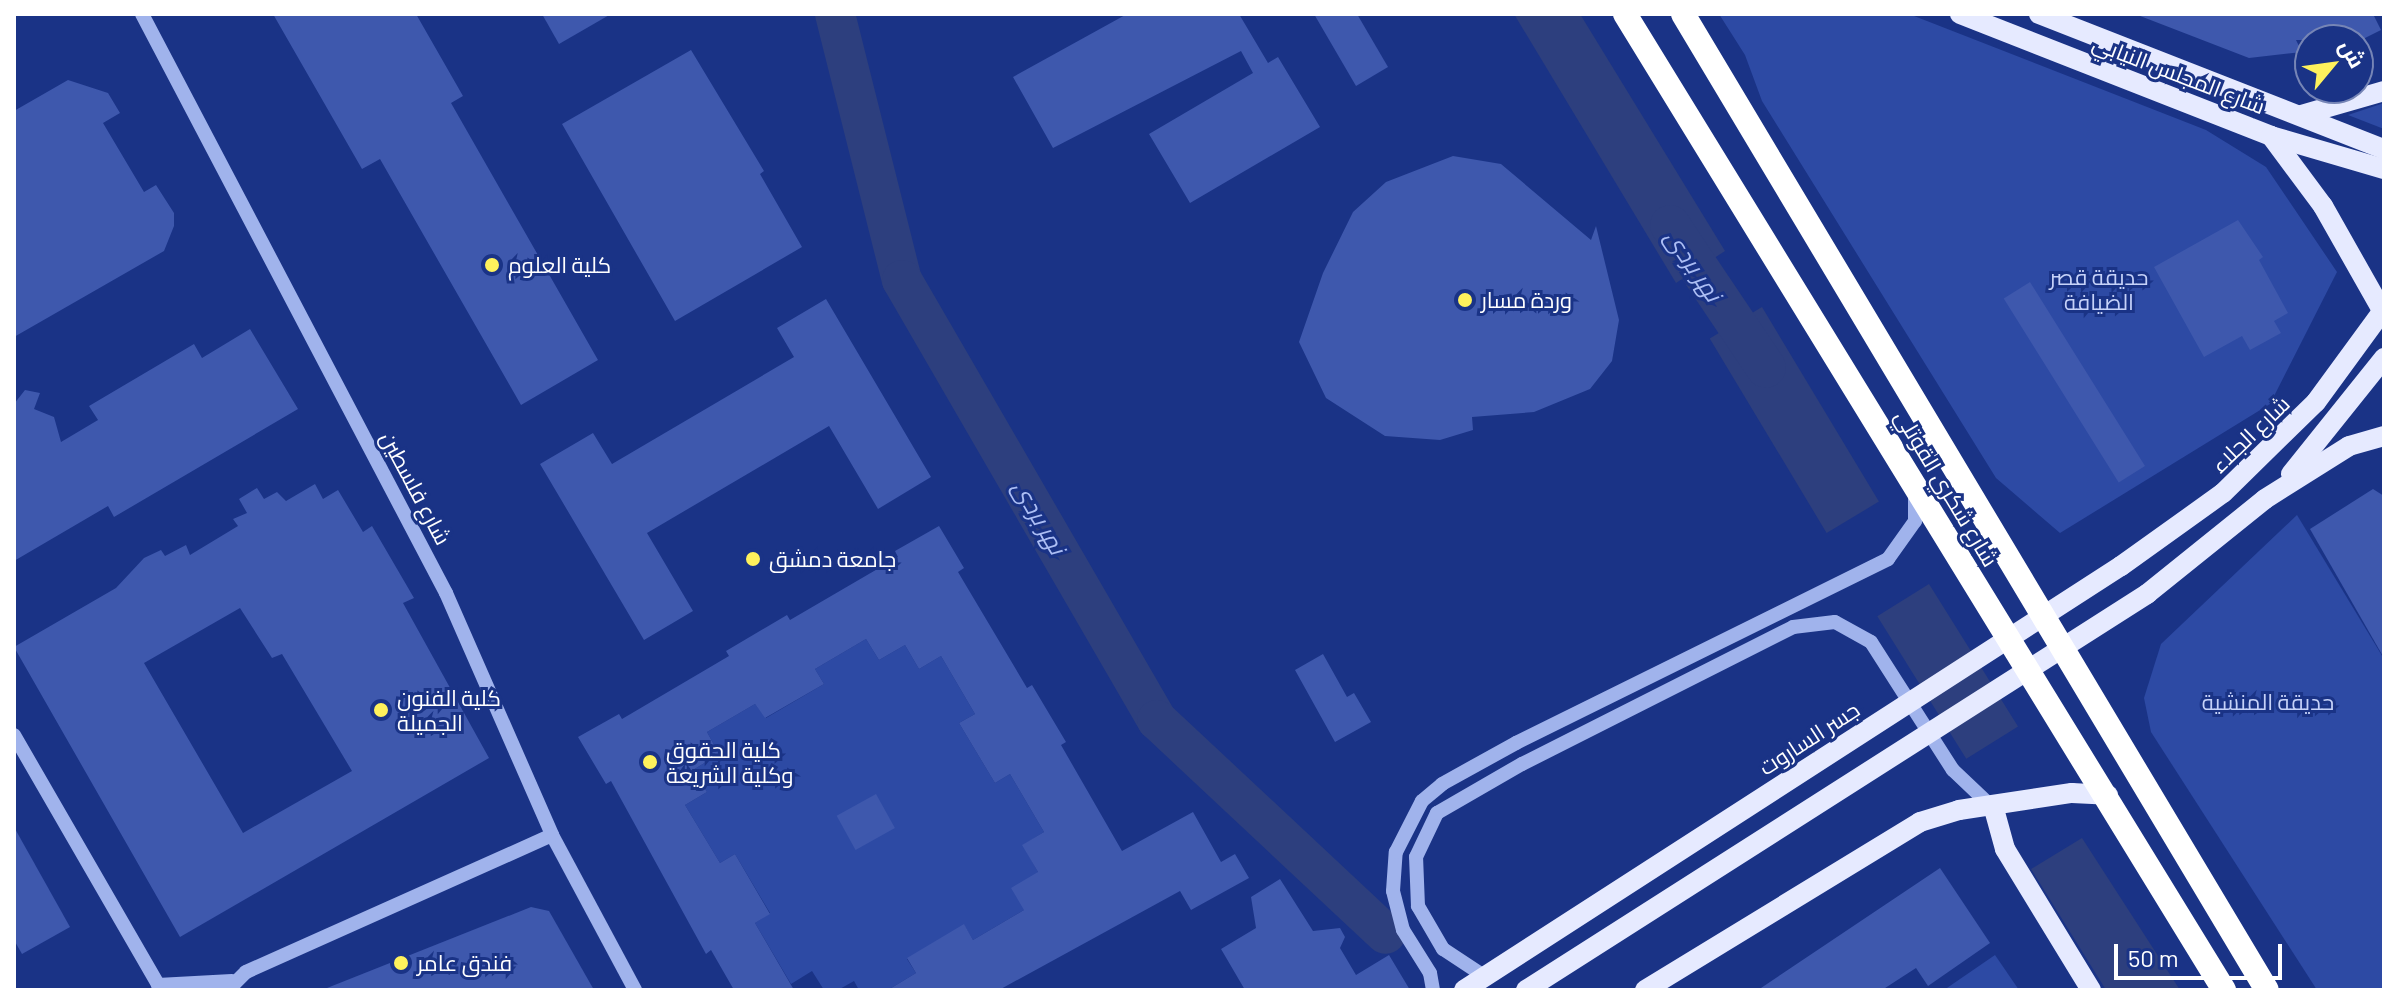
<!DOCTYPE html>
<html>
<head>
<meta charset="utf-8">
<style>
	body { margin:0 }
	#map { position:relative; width:2398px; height:1004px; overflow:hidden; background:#1a3386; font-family:Barlow,Cairo,sans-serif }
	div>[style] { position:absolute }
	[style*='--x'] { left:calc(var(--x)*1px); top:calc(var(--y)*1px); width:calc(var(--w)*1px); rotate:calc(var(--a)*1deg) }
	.green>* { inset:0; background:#2d4aa4 }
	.water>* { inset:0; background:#2d3f7e; transform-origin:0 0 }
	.river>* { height:40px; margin:-20px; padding:0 20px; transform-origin:20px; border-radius:20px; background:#2d3f7e }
	.building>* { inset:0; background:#3e58ad; transform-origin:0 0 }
	.minor>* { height:14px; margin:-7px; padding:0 7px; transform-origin:7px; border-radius:7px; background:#a0b3ec }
	.major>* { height:20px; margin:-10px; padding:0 10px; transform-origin:10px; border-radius:10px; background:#e6eaff }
	.highway>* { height:24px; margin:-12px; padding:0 12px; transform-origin:12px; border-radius:12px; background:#fff }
	.dots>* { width:22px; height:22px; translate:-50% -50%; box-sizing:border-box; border:4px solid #1a3386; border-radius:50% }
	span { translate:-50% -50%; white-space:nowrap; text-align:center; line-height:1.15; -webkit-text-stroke:6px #1a3386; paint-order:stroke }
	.street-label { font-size:22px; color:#fff }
	.poi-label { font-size:22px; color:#fff }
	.left { translate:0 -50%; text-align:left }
	.park-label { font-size:22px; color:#c6d2f9 }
	.water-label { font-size:24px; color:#acbef4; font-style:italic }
	.frame { position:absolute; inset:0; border:16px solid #fff; pointer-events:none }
	.north { position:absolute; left:2294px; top:24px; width:80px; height:80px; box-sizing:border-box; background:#1a3386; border:2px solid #7685b6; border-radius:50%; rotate:61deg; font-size:22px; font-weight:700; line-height:32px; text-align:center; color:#fff }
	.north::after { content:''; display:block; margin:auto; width:28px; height:36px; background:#fef15c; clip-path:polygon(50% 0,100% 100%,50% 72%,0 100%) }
	.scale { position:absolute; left:2114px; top:944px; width:168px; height:36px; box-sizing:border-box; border:4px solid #fff; border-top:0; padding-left:10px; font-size:24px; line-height:28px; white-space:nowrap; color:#fff; -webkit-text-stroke:6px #1a3386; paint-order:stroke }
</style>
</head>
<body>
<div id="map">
	<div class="green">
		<div style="clip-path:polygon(1719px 14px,1909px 14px,2206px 130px,2266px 167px,2337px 272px,2270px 404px,2060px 533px,1996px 478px,1762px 101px,1745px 55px)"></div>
		<div style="clip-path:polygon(2384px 103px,2384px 129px,2348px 115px)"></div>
		<div style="clip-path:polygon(2297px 515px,2384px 659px,2384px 990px,2317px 990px,2151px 732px,2144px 698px,2161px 644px)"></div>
		<div style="clip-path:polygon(866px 639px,879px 660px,905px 645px,919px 669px,941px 656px,975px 714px,959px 723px,995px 783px,1010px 774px,1044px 832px,1023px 845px,1038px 872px,1024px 910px,973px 940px,964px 925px,907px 959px,916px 973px,888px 990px,859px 990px,854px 981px,838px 990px,824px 990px,812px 971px,791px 984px,755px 923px,770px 913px,735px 854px,720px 863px,685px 805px,707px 792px,693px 770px,719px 754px,707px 732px,755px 704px,766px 718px,824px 684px,815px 669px)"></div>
		<div style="clip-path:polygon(1995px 955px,2019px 990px,1944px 990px)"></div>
	</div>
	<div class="water">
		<div style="clip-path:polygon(1514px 14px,1580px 14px,1725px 251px,1676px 283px)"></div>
		<div style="left:1762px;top:307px;width:227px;height:61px;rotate:59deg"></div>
		<div style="left:1929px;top:584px;width:168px;height:61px;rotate:58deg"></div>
		<div style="clip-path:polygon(2082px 838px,2180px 990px,2106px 990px,2031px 869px)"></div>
	</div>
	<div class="river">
		<div style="--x:835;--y:14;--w:274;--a:75.9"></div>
		<div style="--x:902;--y:280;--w:509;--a:59.91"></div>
		<div style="--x:1157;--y:720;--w:313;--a:43.1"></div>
		<div style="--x:1670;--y:225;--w:172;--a:56.1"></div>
	</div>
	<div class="building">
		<div style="clip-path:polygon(273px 14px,416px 14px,463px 96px,451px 103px,598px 360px,521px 405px,380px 159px,362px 169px)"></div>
		<div style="clip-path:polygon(542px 14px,611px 14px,559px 44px)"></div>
		<div style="clip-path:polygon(1127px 14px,1239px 14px,1268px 63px,1278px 57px,1320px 127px,1190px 203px,1149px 134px,1253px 73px,1241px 51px,1053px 148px,1013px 77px)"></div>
		<div style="clip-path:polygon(1314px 14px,1357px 14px,1388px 67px,1356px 86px)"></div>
		<div style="clip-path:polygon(2135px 14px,2373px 14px,2381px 30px,2361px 40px,2296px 40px,2302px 52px,2249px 58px)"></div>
		<div style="clip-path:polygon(691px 50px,764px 171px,760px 174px,802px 247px,675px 321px,562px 124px)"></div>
		<div style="clip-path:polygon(68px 80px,108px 93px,120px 113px,103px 123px,144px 192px,156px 185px,174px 213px,174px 226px,164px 251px,14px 337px,14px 111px)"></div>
		<div style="clip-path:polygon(1453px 156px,1501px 164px,1591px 240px,1596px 226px,1619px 320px,1612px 361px,1590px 389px,1534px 412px,1472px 417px,1473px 430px,1440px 440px,1385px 436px,1326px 398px,1299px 342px,1323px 273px,1353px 212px,1386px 182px)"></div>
		<div style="clip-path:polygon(2238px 220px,2263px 257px,2259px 260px,2288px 313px,2274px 321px,2281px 333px,2250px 350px,2242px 336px,2204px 357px,2154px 267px)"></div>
		<div style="left:2030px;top:282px;width:217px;height:31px;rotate:58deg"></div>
		<div style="clip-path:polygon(826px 299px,931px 477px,878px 509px,829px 426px,647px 533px,693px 611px,644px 640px,540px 464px,593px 433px,612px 464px,794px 357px,777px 328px)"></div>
		<div style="clip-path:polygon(250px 329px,298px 409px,114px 517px,108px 506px,14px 561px,14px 404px,25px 390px,40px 393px,34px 409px,54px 417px,61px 442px,98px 420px,89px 406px,194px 344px,202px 358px)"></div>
		<div style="clip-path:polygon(evenodd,315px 484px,323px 499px,338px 490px,363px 532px,372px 526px,414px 598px,403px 603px,489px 758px,180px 937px,14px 647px,116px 588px,144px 558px,161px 550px,165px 556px,186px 545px,190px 555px,238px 526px,233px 519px,247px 513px,239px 499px,257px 488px,264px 499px,277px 492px,286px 501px,315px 484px,240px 608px,272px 658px,282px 654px,352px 771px,243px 833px,144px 663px,240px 608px)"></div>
		<div style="clip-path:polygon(2373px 489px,2384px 496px,2384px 658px,2310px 529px)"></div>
		<div style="clip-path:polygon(939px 526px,964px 568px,958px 572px,1027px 688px,1032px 685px,1066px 742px,1061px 745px,1122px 851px,1193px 812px,1221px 862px,1235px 854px,1249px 878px,1191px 910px,1180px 891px,999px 990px,888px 990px,916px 973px,907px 958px,964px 924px,973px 940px,1024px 910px,1011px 888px,1038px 872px,1022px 845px,1044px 832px,1010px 774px,995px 783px,959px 723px,975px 714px,941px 656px,919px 669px,905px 645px,879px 660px,866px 639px,815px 669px,824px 684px,765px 718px,755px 704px,707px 732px,719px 754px,693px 770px,707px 792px,685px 805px,720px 863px,735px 854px,770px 914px,755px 923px,794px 990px,734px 990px,711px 950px,706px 954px,611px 781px,606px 784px,578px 737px,619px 714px,622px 719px,729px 656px,726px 651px,787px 615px,790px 620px,898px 557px,895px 551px)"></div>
		<div style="clip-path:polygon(1323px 654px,1347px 697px,1354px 693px,1371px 722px,1335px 742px,1295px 670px)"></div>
		<div style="left:876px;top:794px;width:39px;height:45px;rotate:61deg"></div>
		<div style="clip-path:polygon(14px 827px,70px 927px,22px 954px,14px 940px)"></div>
		<div style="clip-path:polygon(1940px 868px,1990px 943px,1928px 986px,1916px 968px,1882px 990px,1758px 990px)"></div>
		<div style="clip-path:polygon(1280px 879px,1313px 931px,1340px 928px,1345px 937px,1340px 948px,1356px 975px,1389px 955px,1410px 990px,1245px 990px,1221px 949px,1256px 928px,1251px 897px)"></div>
		<div style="clip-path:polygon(531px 907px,549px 911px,594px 990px,322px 990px)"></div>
	</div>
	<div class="minor">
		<div style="--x:142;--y:14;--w:654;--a:62.3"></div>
		<div style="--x:446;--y:593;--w:264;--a:66.3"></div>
		<div style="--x:552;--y:835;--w:176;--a:61.8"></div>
		<div style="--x:14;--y:735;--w:294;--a:60"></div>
		<div style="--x:1484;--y:976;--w:49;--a:-146.6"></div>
		<div style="--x:1443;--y:949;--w:50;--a:-120.2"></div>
		<div style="--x:1418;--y:906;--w:49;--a:-92.3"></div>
		<div style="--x:1416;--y:857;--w:49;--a:-64.5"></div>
		<div style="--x:1437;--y:813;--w:98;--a:-30"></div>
		<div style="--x:1522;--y:764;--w:304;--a:-26.8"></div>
		<div style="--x:1793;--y:627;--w:42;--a:-6.8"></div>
		<div style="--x:1835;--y:622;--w:41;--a:29.1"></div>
		<div style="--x:1871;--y:642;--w:152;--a:57.4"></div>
		<div style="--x:1953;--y:770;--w:55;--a:43.5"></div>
		<div style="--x:158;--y:985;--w:74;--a:-3.1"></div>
		<div style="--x:228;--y:990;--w:25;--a:-45"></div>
		<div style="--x:246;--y:972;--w:335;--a:-24.1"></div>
		<div style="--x:1433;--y:990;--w:17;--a:-100"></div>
		<div style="--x:1430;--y:973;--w:51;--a:-122.1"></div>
		<div style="--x:1403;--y:930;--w:40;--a:-104.4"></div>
		<div style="--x:1393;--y:891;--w:39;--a:-86"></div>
		<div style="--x:1396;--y:852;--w:57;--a:-63"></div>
		<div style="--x:1422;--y:801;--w:26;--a:-40"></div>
		<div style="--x:1442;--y:784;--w:85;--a:-29"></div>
		<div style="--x:1516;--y:743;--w:415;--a:-26.3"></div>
		<div style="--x:1888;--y:559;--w:47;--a:-54.6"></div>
		<div style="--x:1915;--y:521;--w:26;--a:-90"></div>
	</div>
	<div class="major">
		<div style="--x:1960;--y:14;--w:334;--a:21.4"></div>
		<div style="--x:2271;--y:136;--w:118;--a:16.3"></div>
		<div style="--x:2039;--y:14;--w:370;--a:21.4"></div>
		<div style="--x:2301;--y:115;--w:86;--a:-16.1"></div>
		<div style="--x:2271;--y:136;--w:87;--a:53.4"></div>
		<div style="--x:2323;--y:206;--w:124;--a:60.5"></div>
		<div style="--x:2291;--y:474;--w:149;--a:-51.3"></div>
		<div style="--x:1994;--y:809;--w:41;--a:74.6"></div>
		<div style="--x:2005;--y:849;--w:165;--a:58.6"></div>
		<div style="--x:1464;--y:990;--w:782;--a:-32.84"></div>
		<div style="--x:2121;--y:566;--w:125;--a:-35.6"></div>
		<div style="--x:2223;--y:493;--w:130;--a:-44.4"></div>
		<div style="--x:2316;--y:402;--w:115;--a:-53.8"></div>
		<div style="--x:1526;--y:990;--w:737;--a:-32.52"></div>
		<div style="--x:2147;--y:594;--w:151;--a:-38.8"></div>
		<div style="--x:2265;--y:499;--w:99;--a:-32.2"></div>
		<div style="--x:2349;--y:446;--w:36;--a:-16"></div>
		<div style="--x:1645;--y:990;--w:322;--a:-31.4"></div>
		<div style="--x:1920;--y:822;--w:41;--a:-17.1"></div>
		<div style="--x:1959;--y:810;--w:114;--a:-8.6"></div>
		<div style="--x:2072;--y:793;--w:36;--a:3"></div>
	</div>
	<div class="highway">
		<div style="--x:1625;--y:14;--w:1145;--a:58.46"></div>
		<div style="--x:1683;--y:14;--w:1137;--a:59.11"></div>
	</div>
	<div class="dots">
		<div style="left:492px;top:265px;background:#fef15c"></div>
		<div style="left:1465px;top:300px;background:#fef15c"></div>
		<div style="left:753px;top:559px;background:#fef15c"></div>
		<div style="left:381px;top:710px;background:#fef15c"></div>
		<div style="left:650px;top:762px;background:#fef15c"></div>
		<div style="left:401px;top:963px;background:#fef15c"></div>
	</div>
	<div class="street-label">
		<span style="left:2179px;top:74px;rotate:21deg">شارع المجلس النيابي</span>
		<span style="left:2250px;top:434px;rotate:-44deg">شارع الجلاء</span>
		<span style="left:416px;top:488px;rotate:62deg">شارع فلسطين</span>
		<span style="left:1947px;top:488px;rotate:59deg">شارع شكري القوتلي</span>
		<span style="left:1809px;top:738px;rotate:-33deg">جسر الساروت</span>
	</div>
	<div class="poi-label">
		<span class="left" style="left:508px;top:265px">كلية العلوم</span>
		<span class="left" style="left:1481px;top:300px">وردة مسار</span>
		<span class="left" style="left:769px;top:559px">جامعة دمشق</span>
		<span class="left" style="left:397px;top:710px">كلية الفنون<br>الجميلة</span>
		<span class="left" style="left:666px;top:762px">كلية الحقوق<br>وكلية الشريعة</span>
		<span class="left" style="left:417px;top:963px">فندق عامر</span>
	</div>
	<div class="park-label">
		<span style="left:2099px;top:289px">حديقة قصر<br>الضيافة</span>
		<span style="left:2268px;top:702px">حديقة المنشية</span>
	</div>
	<div class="water-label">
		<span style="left:1694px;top:265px;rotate:56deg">نهر بردى</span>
		<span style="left:1040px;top:517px;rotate:60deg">نهر بردى</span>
	</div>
	<div class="frame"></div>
	<div class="north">ش</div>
	<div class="scale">50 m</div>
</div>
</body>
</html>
